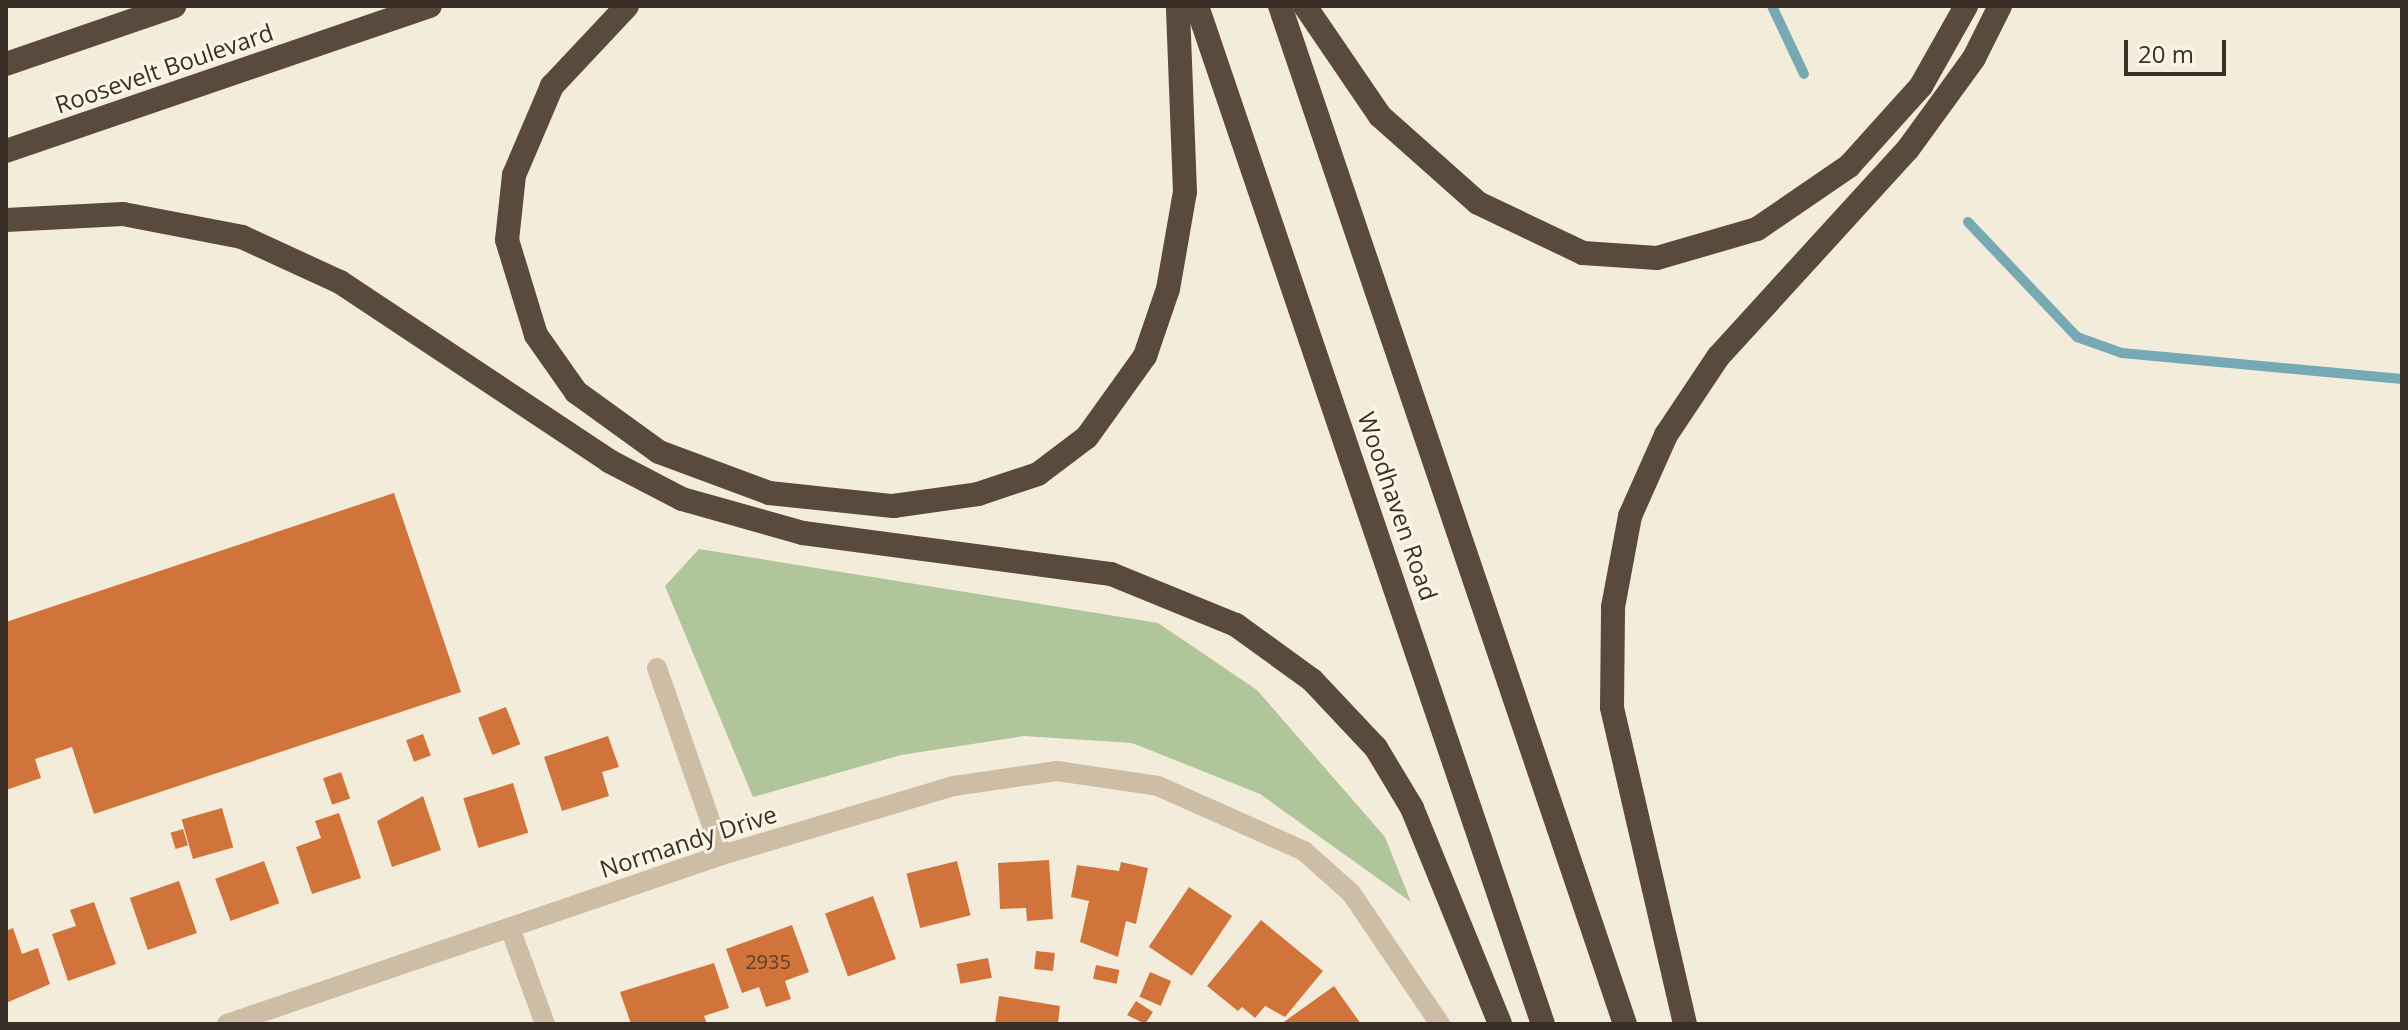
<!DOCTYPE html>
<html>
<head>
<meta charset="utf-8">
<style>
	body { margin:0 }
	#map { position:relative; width:2408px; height:1030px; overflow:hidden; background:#f4ecdb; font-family:"Open Sans",sans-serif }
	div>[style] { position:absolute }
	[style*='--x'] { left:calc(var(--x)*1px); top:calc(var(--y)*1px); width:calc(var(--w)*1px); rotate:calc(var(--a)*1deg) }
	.green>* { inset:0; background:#b0c599 }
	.stream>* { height:10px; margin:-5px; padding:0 5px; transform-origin:5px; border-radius:5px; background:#77a9b4 }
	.building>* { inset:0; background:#d1743c; transform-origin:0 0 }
	.minor>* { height:20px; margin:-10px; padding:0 10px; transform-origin:10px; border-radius:10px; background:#cdbda5 }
	.highway>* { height:24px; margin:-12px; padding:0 12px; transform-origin:12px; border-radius:12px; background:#5a4a3d }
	span { translate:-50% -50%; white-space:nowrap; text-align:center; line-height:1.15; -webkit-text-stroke:6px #fbf5e8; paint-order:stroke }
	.number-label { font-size:20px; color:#5f402c }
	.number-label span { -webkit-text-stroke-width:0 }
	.street-label { font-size:24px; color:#392f27 }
	.frame { position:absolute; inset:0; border:8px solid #392f27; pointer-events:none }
	.scale { position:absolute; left:2124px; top:40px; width:102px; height:36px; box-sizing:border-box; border:4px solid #392f27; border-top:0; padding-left:10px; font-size:24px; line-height:28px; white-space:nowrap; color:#392f27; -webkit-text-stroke:6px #fbf5e8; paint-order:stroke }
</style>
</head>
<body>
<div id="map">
	<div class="green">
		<div style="clip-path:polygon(699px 549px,1158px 623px,1257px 690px,1385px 837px,1411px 902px,1260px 794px,1132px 743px,1024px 736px,901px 755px,753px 797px,665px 586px)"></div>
	</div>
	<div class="stream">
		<div style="--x:1772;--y:6;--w:75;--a:64.8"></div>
		<div style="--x:1968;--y:222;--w:158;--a:46.5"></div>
		<div style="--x:2077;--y:337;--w:48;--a:19.6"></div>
		<div style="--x:2122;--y:353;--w:281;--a:5.3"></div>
	</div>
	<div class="building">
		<div style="clip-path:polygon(394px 493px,461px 692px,94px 814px,72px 747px,35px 759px,41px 778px,6px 790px,6px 622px)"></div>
		<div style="left:506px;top:707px;width:40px;height:30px;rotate:69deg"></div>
		<div style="left:423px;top:734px;width:23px;height:18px;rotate:70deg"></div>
		<div style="clip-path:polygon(608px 736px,619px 767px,602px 772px,609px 796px,562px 811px,544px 757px)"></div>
		<div style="left:341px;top:772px;width:28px;height:19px;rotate:71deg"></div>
		<div style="left:513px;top:783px;width:52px;height:52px;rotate:73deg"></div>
		<div style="clip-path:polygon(423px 796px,441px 850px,392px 867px,377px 821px)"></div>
		<div style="left:222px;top:808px;width:41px;height:42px;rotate:74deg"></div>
		<div style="clip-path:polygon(339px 813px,361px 878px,312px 894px,296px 847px,321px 838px,315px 821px)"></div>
		<div style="left:183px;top:829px;width:17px;height:13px;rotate:73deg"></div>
		<div style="clip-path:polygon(1049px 860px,1053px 919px,1027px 921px,1026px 908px,1000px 909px,998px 863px)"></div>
		<div style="left:264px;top:861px;width:45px;height:52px;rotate:70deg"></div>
		<div style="left:957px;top:861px;width:56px;height:52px;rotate:76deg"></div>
		<div style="clip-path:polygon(1121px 862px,1148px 868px,1136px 924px,1126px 921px,1118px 957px,1080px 942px,1089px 901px,1071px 897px,1077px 865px,1119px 871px)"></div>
		<div style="left:179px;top:881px;width:55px;height:52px;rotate:71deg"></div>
		<div style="left:1189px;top:887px;width:52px;height:72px;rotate:34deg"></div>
		<div style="left:873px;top:896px;width:67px;height:51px;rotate:70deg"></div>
		<div style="clip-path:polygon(94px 902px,116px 964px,68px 981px,52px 934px,76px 926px,70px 910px)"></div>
		<div style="clip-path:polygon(1261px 920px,1323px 971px,1285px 1017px,1265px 1006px,1255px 1018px,1242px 1007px,1238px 1011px,1207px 986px)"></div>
		<div style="clip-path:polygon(792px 925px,809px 972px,785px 981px,791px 999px,766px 1007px,759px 987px,742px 993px,726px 949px)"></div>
		<div style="clip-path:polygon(13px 928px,22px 954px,38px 948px,50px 984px,6px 1003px,6px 931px)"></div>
		<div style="left:1036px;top:951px;width:19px;height:18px;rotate:6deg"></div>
		<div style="left:988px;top:958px;width:20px;height:32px;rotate:79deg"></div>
		<div style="clip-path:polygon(714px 963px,729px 1008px,704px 1016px,707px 1024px,631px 1024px,620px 992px)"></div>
		<div style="left:1096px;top:965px;width:24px;height:14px;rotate:12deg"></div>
		<div style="left:1150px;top:972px;width:23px;height:27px;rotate:23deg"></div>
		<div style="clip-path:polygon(1334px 986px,1361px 1024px,1281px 1024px)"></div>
		<div style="clip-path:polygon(999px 996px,1060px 1006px,1058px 1024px,995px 1024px)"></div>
		<div style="clip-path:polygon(1136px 1001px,1153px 1012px,1145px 1024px,1127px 1015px)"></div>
	</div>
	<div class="minor">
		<div style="--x:657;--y:668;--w:198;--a:70.8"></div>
		<div style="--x:510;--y:928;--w:102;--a:70"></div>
		<div style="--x:227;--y:1024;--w:523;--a:-18.85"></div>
		<div style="--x:722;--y:855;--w:242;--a:-16.6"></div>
		<div style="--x:954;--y:786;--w:104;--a:-8.3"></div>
		<div style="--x:1057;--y:771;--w:102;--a:8.4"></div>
		<div style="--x:1158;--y:786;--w:160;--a:24"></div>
		<div style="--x:1304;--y:851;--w:63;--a:41.8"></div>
		<div style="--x:1351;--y:893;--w:158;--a:55.8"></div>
	</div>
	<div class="highway">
		<div style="--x:627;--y:6;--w:110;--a:133.2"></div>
		<div style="--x:552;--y:86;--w:97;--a:113.1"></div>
		<div style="--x:514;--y:175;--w:65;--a:96.1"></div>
		<div style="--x:507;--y:240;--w:99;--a:73"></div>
		<div style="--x:536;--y:335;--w:70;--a:54.9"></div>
		<div style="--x:576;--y:392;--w:102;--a:35.9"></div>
		<div style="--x:659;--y:452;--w:117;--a:20.4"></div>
		<div style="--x:769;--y:493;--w:125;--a:6"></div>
		<div style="--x:893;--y:506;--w:86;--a:-8"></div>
		<div style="--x:978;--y:494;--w:63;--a:-18.4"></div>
		<div style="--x:1038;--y:474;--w:61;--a:-37.1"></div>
		<div style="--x:1087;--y:437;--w:100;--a:-54.4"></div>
		<div style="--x:1145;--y:356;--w:71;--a:-71.1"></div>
		<div style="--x:1168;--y:289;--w:98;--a:-80.1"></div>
		<div style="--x:1185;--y:192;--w:186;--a:-92.2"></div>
		<div style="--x:1197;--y:6;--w:1075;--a:71.23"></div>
		<div style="--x:1280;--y:6;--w:1075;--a:71.28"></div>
		<div style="--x:1305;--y:6;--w:133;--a:55.7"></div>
		<div style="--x:1380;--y:116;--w:131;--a:41.6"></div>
		<div style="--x:1478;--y:203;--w:116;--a:25.5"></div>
		<div style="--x:1583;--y:253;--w:74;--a:3.9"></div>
		<div style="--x:1657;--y:258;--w:104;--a:-16.2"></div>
		<div style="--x:1757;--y:229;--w:112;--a:-34.4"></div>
		<div style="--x:1849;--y:166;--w:108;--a:-48"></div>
		<div style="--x:1921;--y:86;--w:92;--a:-60.6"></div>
		<div style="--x:6;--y:64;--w:178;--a:-19"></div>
		<div style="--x:6;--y:151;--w:448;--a:-18.9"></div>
		<div style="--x:6;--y:220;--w:117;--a:-2.9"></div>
		<div style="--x:123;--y:214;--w:121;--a:10.9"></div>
		<div style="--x:242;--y:237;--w:108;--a:24.7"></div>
		<div style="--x:340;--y:282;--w:323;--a:33.6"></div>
		<div style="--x:609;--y:461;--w:82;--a:27.5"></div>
		<div style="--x:682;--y:499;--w:126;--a:15.7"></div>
		<div style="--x:803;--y:533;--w:311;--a:7.6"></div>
		<div style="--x:1111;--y:574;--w:135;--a:22.2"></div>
		<div style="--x:1236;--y:625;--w:94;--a:35.9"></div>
		<div style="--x:1312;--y:680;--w:93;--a:46.7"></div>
		<div style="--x:1376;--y:748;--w:70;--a:59"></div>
		<div style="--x:1412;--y:808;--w:233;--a:67.8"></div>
		<div style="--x:1685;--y:1024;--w:325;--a:-103"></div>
		<div style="--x:1612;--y:707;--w:100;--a:-89.4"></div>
		<div style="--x:1613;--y:607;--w:93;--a:-79.4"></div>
		<div style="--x:1630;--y:516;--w:89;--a:-66"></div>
		<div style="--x:1666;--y:435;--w:94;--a:-56.3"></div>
		<div style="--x:1718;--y:357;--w:282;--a:-47.6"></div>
		<div style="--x:1908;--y:149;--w:112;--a:-54"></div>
		<div style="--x:1974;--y:58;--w:58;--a:-63.4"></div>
	</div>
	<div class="number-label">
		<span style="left:768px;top:961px">2935</span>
	</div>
	<div class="street-label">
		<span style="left:164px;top:68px;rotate:-19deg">Roosevelt Boulevard</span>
		<span style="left:1398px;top:506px;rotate:71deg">Woodhaven Road</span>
		<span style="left:688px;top:841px;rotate:-18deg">Normandy Drive</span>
	</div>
	<div class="frame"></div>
	<div class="scale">20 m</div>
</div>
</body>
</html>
